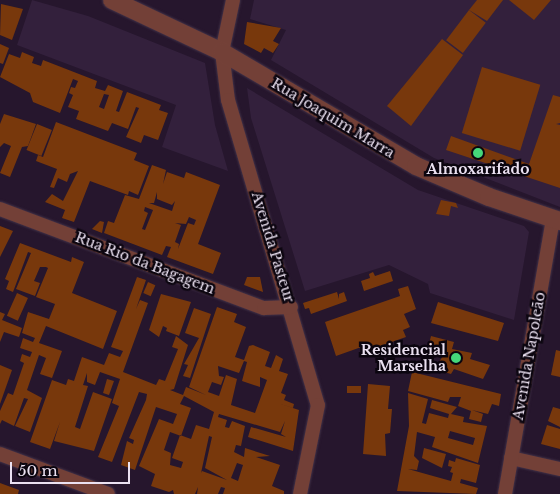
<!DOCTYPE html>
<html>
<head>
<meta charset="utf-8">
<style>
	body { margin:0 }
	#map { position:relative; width:560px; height:494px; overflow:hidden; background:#26162d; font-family:"Libre Baskerville",serif }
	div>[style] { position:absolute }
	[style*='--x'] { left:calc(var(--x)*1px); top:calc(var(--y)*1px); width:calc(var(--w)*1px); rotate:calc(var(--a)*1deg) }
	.built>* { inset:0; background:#33203c }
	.building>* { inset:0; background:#78380c; transform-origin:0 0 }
	.roads { filter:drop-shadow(0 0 1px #423248) drop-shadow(0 0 1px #423248) }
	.minor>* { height:14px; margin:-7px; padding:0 7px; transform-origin:7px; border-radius:7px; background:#734037 }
	.tertiary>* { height:18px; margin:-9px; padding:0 9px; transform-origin:9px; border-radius:9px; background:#734037 }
	.dots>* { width:14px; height:14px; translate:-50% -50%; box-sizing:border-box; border:2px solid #0b050f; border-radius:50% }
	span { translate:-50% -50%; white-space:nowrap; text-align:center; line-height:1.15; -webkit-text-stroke:5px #0b050f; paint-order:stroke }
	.street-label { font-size:14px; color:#ebe1f1 }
	.poi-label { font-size:14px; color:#ebe1f1; font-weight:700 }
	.right { translate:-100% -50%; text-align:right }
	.scale { position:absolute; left:10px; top:462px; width:120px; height:22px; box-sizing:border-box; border:2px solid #ebe1f1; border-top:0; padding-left:6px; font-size:15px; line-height:18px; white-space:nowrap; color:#ebe1f1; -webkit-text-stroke:4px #0b050f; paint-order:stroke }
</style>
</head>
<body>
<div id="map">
	<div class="built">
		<div style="clip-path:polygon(32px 0,88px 16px,205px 63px,215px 125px,228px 171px,162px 147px,176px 105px,17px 45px)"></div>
		<div style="clip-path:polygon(254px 0,560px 0,560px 207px,434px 158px,271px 60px,286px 30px,250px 19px)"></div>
		<div style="clip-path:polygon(247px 88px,418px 190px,524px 226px,529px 232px,514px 320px,430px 293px,428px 284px,389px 265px,305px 291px,251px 118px)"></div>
	</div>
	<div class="building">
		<div style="clip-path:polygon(477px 0,503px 0,487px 21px,469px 10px)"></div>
		<div style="clip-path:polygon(509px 0,551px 0,534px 20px)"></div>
		<div style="clip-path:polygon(1px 4px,23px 9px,12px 40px,0 35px)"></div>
		<div style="left:469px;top:10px;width:21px;height:38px;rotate:37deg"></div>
		<div style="clip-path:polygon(247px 22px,281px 28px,273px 41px,279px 44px,273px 53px,264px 48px,261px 53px,244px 44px)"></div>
		<div style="clip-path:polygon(442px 39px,463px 55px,411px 126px,387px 106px)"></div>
		<div style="clip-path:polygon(0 44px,9px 48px,3px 64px,0 63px)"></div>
		<div style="clip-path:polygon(evenodd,22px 52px,34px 57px,32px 63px,41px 66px,43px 60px,97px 81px,95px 88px,105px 91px,108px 85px,123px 91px,116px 111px,119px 112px,127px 92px,161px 105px,159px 110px,168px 113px,158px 140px,144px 135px,141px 143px,126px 137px,139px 108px,136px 107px,128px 129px,112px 123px,108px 131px,76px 119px,79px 111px,68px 107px,73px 95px,69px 93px,71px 87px,75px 88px,78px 81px,73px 79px,60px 113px,33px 102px,30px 93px,0 77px,9px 54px,20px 58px,22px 52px,104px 94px,109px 95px,104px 109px,99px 107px,104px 94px)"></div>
		<div style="left:482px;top:67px;width:61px;height:69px;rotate:17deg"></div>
		<div style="clip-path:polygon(553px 95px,560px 97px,560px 123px,556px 124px,560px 125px,560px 188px,446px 150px,451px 136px,529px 164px)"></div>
		<div style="clip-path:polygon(4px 114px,36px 124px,28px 146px,22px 147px,10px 177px,0 173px,11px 146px,4px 143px,0 147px,0 124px)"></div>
		<div style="clip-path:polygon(56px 122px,137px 153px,134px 160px,149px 166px,138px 195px,129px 191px,128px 195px,90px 181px,74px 222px,62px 218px,65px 210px,45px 202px,52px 194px,63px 201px,78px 171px,70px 174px,67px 182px,58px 178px,54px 188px,50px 187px,57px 169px,36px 161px,38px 155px,43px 157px)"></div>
		<div style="left:37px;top:124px;width:16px;height:28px;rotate:22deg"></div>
		<div style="clip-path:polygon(evenodd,152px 165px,166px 170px,163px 184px,167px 172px,184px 178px,186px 172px,220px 185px,198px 244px,221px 253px,213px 274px,167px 257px,171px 247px,166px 246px,162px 255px,104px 233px,108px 221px,114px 223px,125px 195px,139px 199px,152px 165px,157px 192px,157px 199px,172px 205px,175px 201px,172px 211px,149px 203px,154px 203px,157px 192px,152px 165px,145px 207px,153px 210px,145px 230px,142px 229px,148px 213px,144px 211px,145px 207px,152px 165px,189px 217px,196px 220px,194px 225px,188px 223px,178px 249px,179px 244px,175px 242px,181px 225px,175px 223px,186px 224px,189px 217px)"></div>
		<div style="clip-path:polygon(441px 200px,456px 203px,458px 208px,451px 206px,449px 216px,436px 214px)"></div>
		<div style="clip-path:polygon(100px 221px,104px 222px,102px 233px,92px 229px)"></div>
		<div style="clip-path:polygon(0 226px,13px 231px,0 257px)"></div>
		<div style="clip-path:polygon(20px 243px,71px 262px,72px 257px,84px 262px,72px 293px,117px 311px,103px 349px,46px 326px,39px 343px,62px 351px,52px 378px,40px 374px,46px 358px,39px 355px,27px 390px,42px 398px,30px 432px,15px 426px,28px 399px,24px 398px,14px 426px,2px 420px,0 424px,0 411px,8px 393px,13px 395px,24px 363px,20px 361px,22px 354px,30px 357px,32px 352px,20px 348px,23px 338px,33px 342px,35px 338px,22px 333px,28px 312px,49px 319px,55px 304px,36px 297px,48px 268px,46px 267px,40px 267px,34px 281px,40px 283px,35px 296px,16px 289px,31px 253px,28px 252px,13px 292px,6px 289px,9px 281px,5px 279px)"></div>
		<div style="clip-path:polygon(390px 271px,393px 281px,364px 291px,361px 281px,370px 278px,369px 274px,373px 272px,375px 276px)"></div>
		<div style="clip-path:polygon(evenodd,137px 277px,146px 280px,136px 309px,140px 300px,148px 303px,123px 372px,156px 385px,159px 379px,165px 381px,178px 349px,172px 347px,176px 336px,188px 345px,174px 389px,170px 390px,183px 395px,186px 387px,206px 395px,189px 387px,217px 307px,237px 314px,234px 322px,246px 327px,235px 357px,244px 360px,249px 346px,253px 345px,270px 352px,265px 366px,271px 368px,276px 355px,283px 359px,279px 371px,288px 374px,281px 393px,286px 395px,284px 400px,294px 404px,293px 408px,268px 400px,299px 410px,293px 451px,248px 437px,251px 427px,286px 437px,281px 434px,285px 421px,280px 432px,219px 414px,218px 417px,227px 420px,225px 427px,229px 428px,232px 421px,245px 426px,241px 446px,236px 445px,234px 452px,244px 457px,245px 448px,270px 456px,256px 457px,280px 465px,272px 486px,284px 491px,284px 494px,223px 494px,225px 488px,221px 487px,218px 494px,197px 494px,198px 487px,195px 494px,174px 494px,173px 490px,169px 492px,151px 486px,155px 474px,139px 466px,159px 419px,173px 424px,177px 414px,156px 407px,135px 470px,121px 465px,127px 441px,133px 444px,134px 440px,129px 438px,146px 400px,147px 394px,139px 392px,112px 462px,98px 457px,119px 406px,112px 403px,120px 379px,100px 372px,95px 385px,87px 382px,87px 373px,83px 385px,88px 386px,75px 427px,80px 429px,93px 392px,112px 399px,94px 451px,54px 441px,60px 422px,50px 449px,30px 442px,52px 380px,66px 385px,68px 379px,74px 381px,82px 357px,104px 365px,109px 353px,120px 357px,123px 351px,111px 347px,137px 277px,244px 361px,247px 362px,242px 381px,260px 387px,260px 377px,267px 380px,255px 413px,231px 405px,237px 379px,226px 375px,219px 396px,208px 392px,212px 382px,221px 385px,224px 377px,219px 376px,218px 366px,239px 373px,244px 361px,137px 277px,184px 396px,214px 412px,209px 429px,196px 425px,191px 439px,180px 435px,172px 458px,183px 462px,181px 468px,170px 465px,171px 453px,164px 450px,170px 432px,181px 436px,191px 408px,180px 404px,184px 396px,137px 277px,209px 436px,212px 437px,205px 468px,227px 480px,202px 471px,201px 473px,209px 436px,137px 277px,237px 463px,243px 465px,238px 481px,231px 478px,237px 463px)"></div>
		<div style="clip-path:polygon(247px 277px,260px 277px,263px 292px,244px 285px)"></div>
		<div style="left:148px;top:282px;width:8px;height:12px;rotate:23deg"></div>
		<div style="clip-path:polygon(408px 286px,416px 309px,404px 314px,410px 327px,403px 330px,406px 337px,369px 350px,367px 345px,336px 356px,325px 322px,400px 296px,398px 289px)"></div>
		<div style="clip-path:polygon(337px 292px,339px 299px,339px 294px,344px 292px,347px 301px,311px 314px,309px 308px,305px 309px,303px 303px)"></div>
		<div style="left:17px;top:293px;width:12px;height:25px;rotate:24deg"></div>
		<div style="clip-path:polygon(161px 294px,191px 302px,179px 336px,166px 331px,167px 328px,163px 326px,159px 337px,149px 330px)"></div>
		<div style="clip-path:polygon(438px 302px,504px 323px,498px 341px,431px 323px)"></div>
		<div style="clip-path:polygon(194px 308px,211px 314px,190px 378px,183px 376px,188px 365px,184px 364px,199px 338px,185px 333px)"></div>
		<div style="clip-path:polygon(0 312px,5px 314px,2px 320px,22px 328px,19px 337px,4px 332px,0 342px)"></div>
		<div style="clip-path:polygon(431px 336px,454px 342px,452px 349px,472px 353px,470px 359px,490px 365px,483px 379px,454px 369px,451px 374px,434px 369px,443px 356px,427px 352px)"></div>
		<div style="clip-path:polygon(556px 350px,560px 351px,560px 377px,551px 375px)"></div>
		<div style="clip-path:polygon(0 365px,12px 370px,0 404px)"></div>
		<div style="clip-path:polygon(412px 372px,501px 394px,499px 406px,492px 404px,488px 414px,472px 410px,483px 414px,481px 422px,469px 419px,471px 411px,458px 406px,461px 397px,450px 397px,448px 402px,408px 391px)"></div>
		<div style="clip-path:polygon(107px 379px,114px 381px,109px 395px,103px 393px)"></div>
		<div style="clip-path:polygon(368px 384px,390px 386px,388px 409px,392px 409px,390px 433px,385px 434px,386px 456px,363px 454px)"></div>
		<div style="left:361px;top:386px;width:7px;height:14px;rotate:90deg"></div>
		<div style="clip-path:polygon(evenodd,408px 393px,428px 399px,422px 423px,426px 424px,429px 413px,448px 418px,449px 414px,430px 408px,432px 400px,457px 407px,451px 414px,464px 417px,463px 422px,487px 426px,478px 463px,432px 447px,435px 437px,417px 432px,414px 456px,419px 461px,417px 470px,408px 469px,451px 481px,453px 473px,450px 472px,452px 467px,448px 466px,449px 460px,455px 462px,456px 458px,480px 465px,476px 483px,461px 479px,460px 483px,478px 488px,476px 494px,397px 491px,409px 426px,408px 393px,450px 431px,475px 438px,473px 445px,448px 438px,450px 431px)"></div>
		<div style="clip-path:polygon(553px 407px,560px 409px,560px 427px,548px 421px)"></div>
		<div style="clip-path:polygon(547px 425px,560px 429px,560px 449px,541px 444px)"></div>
		<div style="clip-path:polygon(424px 448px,446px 454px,442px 468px,422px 458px)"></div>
		<div style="clip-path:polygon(0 483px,19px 490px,18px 494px,0 494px)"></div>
	</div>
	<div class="roads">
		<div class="minor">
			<div style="--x:233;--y:0;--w:53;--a:101.9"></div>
			<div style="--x:222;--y:52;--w:48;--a:82.9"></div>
			<div style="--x:228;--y:100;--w:318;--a:73.6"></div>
			<div style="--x:318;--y:405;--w:91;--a:101.4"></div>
			<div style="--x:0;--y:209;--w:282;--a:20.6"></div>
			<div style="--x:264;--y:308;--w:27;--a:-2"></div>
			<div style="--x:0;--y:454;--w:115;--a:20.3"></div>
			<div style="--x:511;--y:458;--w:50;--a:12.7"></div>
			<div style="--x:505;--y:494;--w:279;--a:-80.1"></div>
		</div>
		<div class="tertiary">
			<div style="--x:112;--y:0;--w:122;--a:25.3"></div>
			<div style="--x:222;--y:52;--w:225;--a:30.4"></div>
			<div style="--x:416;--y:166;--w:79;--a:23"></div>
			<div style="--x:489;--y:197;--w:75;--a:18.7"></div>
		</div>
	</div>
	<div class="dots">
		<div style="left:478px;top:153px;background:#45d77a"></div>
		<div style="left:456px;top:358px;background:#45d77a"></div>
	</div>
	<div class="street-label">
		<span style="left:333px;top:118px;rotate:31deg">Rua Joaquim Marra</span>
		<span style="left:273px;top:247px;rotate:73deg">Avenida Pasteur</span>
		<span style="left:145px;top:263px;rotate:21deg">Rua Rio da Bagagem</span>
		<span style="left:529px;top:356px;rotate:-80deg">Avenida Napoleão</span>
	</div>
	<div class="poi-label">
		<span style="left:478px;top:169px">Almoxarifado</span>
		<span class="right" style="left:446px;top:358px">Residencial<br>Marselha</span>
	</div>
	<div class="scale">50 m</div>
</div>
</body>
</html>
